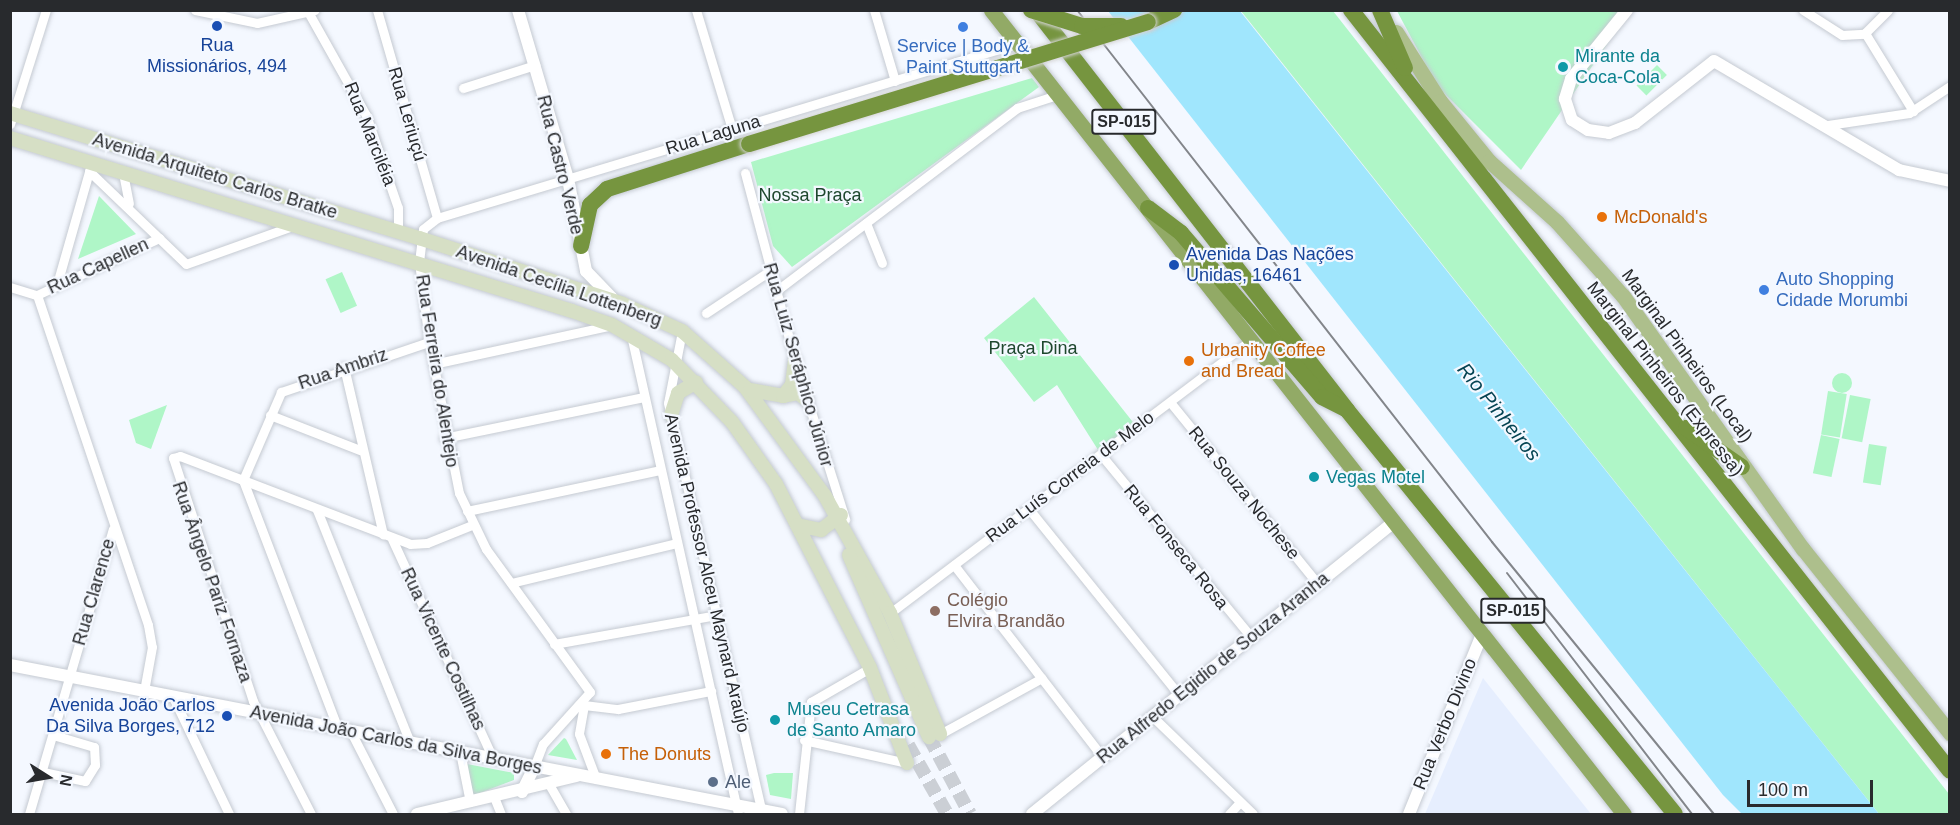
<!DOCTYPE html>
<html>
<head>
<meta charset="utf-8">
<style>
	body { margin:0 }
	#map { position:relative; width:1960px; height:825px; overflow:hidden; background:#f4f8ff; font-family:Arial,sans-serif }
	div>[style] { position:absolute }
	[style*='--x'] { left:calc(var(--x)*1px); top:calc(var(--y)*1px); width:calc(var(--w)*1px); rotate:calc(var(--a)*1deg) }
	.built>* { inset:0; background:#e6eefe }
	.green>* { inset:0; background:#aff6c7; transform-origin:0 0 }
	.round { border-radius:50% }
	.water>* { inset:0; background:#a0e6fd }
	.secondary-tunnel>* { height:14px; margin-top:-7px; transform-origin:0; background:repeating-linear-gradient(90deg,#cbcfd5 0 14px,transparent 0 21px) }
	.roads { filter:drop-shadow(0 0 2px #c5cad2) drop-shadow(0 0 2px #c5cad2) }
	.minor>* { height:9px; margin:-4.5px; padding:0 4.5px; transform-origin:4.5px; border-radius:4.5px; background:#fff }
	.tertiary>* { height:12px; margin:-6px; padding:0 6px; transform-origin:6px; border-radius:6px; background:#fff }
	.secondary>* { height:14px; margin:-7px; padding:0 7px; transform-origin:7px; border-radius:7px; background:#d6dfc5 }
	.primary>* { height:15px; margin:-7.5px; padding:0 7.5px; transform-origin:7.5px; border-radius:7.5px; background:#adbf8c }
	.trunk>* { height:15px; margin:-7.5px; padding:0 7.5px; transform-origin:7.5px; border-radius:7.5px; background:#92aa66 }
	.motorway>* { height:16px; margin:-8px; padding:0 8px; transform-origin:8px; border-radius:8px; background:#76953f }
	.rail>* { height:2px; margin:-1px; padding:0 1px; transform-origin:1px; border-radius:1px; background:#83868b }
	.bridges { filter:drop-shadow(0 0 2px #d4d4d5) drop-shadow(0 0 2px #d4d4d5) }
	.motorway-bridge>* { height:16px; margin:-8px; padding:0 8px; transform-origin:8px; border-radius:8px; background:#76953f }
	.dots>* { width:16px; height:16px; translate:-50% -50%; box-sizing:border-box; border:3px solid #f4f8ff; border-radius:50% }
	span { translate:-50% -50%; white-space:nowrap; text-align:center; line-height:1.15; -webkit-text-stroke:4.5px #f4f8ff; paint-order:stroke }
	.shield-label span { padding:2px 4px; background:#f4f8ff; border:2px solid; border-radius:4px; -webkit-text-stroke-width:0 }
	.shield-label { font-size:16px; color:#282a2d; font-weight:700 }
	.transit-label { font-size:18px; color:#164399 }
	.left { translate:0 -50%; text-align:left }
	.right { translate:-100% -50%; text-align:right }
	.shop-label { font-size:18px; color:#366cbe }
	.culture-label { font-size:18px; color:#0d838f }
	.street-label { font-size:18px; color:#282a2d }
	.park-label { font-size:18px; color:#1e472e }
	.food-label { font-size:18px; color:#c56008 }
	.education-label { font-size:18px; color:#785e54 }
	.service-label { font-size:18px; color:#4e5e75 }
	.water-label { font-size:20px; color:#054453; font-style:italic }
	.frame { position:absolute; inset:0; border:12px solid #282a2d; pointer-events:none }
	.north { position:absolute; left:18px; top:747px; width:60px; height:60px; -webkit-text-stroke:4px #f4f8ff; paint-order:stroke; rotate:101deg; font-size:16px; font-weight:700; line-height:24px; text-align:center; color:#282a2d }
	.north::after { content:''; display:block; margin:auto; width:21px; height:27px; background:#282a2d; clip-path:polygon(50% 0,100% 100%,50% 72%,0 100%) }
	.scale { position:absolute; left:1747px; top:780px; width:126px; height:27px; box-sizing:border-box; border:3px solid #282a2d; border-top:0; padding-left:8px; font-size:18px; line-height:21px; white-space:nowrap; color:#282a2d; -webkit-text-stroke:4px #f4f8ff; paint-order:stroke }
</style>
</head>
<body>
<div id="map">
	<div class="built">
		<div style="clip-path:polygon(1483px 678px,1591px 814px,1425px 814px)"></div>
	</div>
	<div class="green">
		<div style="clip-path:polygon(1241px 11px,1333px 11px,1949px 794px,1949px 814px,1879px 814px)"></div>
		<div style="clip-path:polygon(1397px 11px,1630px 11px,1521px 170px,1437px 86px)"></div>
		<div style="left:1657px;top:65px;width:14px;height:29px;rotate:45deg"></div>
		<div style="clip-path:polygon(1032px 78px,1039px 87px,792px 267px,773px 246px,751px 162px)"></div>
		<div style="clip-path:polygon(99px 196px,136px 234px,78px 259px)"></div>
		<div style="left:342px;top:272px;width:37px;height:18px;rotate:66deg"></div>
		<div style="clip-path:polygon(1034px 297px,1136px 426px,1100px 453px,1057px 385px,1034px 402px,984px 338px)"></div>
		<div class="round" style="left:1832px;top:373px;width:20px;height:20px"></div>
		<div style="left:1828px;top:391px;width:19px;height:44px;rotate:9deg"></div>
		<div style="left:1850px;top:395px;width:21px;height:44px;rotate:11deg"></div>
		<div style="clip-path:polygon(167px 405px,151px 449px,136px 443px,129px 420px)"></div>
		<div style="left:1821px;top:435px;width:19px;height:39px;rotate:12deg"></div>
		<div style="left:1869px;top:444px;width:18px;height:39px;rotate:9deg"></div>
		<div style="clip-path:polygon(564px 738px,566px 739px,577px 760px,548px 755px)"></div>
		<div style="clip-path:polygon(467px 764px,514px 773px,514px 780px,472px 796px)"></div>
		<div style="clip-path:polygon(774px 773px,793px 773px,791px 799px,770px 795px,766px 775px)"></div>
	</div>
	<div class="water">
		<div style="clip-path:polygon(1108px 11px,1240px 11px,1879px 814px,1742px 814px,1723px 795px)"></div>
	</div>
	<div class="secondary-tunnel">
		<div style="--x:929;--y:737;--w:87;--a:62"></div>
		<div style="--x:908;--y:745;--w:79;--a:60.5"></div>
	</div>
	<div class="roads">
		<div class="minor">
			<div style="--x:195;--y:10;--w:63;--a:11.8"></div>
			<div style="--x:257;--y:23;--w:59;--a:-12.6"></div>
			<div style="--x:307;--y:10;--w:120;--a:60.7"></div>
			<div style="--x:366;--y:115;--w:98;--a:71"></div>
			<div style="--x:398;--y:208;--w:24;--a:90"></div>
			<div style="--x:377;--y:10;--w:216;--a:73.9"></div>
			<div style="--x:696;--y:10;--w:124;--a:73.2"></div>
			<div style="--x:874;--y:10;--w:74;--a:73.5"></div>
			<div style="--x:1803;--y:10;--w:46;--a:32.7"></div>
			<div style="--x:1842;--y:35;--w:22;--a:-3"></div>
			<div style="--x:1864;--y:34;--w:34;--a:-45"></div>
			<div style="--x:1865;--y:33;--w:92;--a:58.4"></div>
			<div style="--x:463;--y:88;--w:76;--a:-17.7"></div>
			<div style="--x:10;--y:124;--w:120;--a:-72.5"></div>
			<div style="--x:1828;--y:125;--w:82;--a:-8.4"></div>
			<div style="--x:1909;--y:113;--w:49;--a:-33.4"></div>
			<div style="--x:89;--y:171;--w:134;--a:43.8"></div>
			<div style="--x:186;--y:264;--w:116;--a:-19.7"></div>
			<div style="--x:123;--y:173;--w:31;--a:79"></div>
			<div style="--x:745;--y:173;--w:195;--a:75.1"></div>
			<div style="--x:795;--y:361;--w:166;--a:72.4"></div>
			<div style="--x:866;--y:223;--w:43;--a:68.2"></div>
			<div style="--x:57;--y:284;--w:121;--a:-74.1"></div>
			<div style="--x:10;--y:287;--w:28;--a:17"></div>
			<div style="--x:776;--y:291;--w:303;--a:-37.2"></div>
			<div style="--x:1017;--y:108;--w:42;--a:-18"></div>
			<div style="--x:37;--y:295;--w:348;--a:71.4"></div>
			<div style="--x:148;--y:625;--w:22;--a:80"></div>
			<div style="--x:152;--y:647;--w:45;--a:100.3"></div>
			<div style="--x:37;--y:295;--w:135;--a:-25"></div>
			<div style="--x:706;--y:313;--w:78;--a:-33.5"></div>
			<div style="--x:682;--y:331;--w:73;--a:101"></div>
			<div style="--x:668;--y:403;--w:422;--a:77.1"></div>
			<div style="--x:631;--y:335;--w:491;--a:77.4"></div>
			<div style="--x:433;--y:364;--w:180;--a:-12.2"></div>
			<div style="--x:344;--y:367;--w:172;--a:76.9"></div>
			<div style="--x:1170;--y:402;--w:233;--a:50.9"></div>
			<div style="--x:270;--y:415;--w:97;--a:21.3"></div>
			<div style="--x:444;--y:438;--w:204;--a:-11.6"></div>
			<div style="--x:1102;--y:456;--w:234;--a:50.5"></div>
			<div style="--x:1029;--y:509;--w:240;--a:51.1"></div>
			<div style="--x:317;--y:510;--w:250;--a:68.2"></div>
			<div style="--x:467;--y:511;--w:197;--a:-12"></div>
			<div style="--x:392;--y:539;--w:242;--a:65.3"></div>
			<div style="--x:954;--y:565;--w:244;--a:52.3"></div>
			<div style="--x:511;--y:583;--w:170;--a:-13.6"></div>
			<div style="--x:890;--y:613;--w:451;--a:-37.1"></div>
			<div style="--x:554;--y:644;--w:166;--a:-10.1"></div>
			<div style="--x:173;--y:697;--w:130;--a:64.4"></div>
			<div style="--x:584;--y:705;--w:34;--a:7"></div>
			<div style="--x:618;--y:709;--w:95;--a:-11"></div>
			<div style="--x:584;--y:705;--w:29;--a:100"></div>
			<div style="--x:579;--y:734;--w:48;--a:69.3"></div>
			<div style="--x:1153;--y:717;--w:139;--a:44.1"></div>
			<div style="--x:338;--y:729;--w:267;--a:-110.9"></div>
			<div style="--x:243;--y:480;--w:96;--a:-66.6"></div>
			<div style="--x:281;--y:392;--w:156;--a:-18.7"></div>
			<div style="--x:351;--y:732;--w:92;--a:62.9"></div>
			<div style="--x:940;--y:734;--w:116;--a:-28.8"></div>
			<div style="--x:804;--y:740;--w:106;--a:12.6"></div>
			<div style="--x:460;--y:752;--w:51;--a:78.7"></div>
			<div style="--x:534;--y:767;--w:25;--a:-69"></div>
			<div style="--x:543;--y:744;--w:70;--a:-47.9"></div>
			<div style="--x:590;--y:692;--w:177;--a:-126"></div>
			<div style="--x:486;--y:549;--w:62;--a:-115.7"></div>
			<div style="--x:459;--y:493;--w:154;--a:-101.2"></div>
			<div style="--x:429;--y:342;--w:81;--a:-97.1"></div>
			<div style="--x:419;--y:262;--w:33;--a:-83"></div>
			<div style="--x:423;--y:229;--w:18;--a:-38"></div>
			<div style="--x:437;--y:218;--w:605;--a:-16.73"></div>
			<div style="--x:43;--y:772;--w:43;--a:12.1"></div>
			<div style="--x:85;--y:781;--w:19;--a:-58"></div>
			<div style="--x:95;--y:765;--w:18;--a:-93"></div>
			<div style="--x:94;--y:747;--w:43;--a:-163.7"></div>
			<div style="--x:550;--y:786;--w:32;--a:60"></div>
			<div style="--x:494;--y:797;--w:18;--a:68"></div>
			<div style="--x:29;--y:814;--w:297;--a:-73.6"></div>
			<div style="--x:311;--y:814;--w:127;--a:-117.2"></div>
			<div style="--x:253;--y:701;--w:256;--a:-108.2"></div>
			<div style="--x:173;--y:458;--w:7;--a:-16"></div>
			<div style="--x:180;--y:456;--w:246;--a:20.9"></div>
			<div style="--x:410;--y:544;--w:17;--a:-3"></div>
			<div style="--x:427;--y:543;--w:48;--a:-21.8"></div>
			<div style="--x:799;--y:814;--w:113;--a:-83.9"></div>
			<div style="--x:811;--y:702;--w:68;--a:-30"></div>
			<div style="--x:1229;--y:814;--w:16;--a:-47"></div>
		</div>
		<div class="tertiary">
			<div style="--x:518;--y:10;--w:176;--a:73.5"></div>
			<div style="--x:568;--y:179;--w:94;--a:78.9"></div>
			<div style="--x:586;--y:271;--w:37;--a:46"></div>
			<div style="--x:1627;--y:10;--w:89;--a:129.1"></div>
			<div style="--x:1571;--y:79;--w:21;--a:107"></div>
			<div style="--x:1565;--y:99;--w:22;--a:72"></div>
			<div style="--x:1572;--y:120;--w:19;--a:32"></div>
			<div style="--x:1588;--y:130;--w:21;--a:8"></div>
			<div style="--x:1609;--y:133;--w:28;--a:-21"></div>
			<div style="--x:1635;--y:123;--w:100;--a:-38.1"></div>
			<div style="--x:1714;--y:61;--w:215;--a:30.5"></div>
			<div style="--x:1899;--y:170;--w:52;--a:12.2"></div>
			<div style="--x:10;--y:665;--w:786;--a:10.92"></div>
			<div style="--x:522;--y:792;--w:28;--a:-64"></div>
			<div style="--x:417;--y:814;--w:164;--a:-13.4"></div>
			<div style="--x:1032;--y:814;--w:465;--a:-38.9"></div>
			<div style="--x:1409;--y:814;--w:194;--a:-67.9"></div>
		</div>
		<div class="secondary">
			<div style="--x:10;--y:113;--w:428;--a:17"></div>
			<div style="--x:419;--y:238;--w:214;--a:17.9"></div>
			<div style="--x:623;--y:304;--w:65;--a:24.6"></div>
			<div style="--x:682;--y:331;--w:84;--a:41.6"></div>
			<div style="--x:745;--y:387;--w:135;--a:53.7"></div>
			<div style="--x:825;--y:496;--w:134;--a:60.9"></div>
			<div style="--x:890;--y:613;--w:131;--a:67.5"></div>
			<div style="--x:10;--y:138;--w:588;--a:17.11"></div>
			<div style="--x:572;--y:311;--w:42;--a:19.3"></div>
			<div style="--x:612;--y:325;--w:69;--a:30.3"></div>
			<div style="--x:672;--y:360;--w:86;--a:45.9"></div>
			<div style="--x:732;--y:422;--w:76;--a:54.6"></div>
			<div style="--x:776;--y:484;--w:207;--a:62.9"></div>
			<div style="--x:870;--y:668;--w:102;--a:68.7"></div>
			<div style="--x:750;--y:390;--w:34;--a:10"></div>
			<div style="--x:783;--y:396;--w:14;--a:-51"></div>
			<div style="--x:792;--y:385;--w:24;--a:-83"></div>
			<div style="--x:783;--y:396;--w:15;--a:-11"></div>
			<div style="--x:798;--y:393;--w:11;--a:38"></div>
			<div style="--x:671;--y:415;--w:23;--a:-72"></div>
			<div style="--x:678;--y:393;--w:21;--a:-31"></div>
			<div style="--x:797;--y:525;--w:25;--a:12"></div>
			<div style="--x:821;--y:530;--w:25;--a:-37"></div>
			<div style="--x:849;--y:555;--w:199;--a:66.3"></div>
		</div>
		<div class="primary">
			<div style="--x:1396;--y:32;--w:82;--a:57.5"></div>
			<div style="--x:1440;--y:101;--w:77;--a:50.8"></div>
			<div style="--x:1489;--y:161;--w:91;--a:41.9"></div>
			<div style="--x:1557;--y:222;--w:99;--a:48.3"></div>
			<div style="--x:1623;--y:296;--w:310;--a:54.6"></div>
			<div style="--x:1803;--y:549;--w:236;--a:51.4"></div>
		</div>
		<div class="trunk">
			<div style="--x:991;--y:10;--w:1023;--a:51.79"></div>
		</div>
		<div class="motorway">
			<div style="--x:1036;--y:10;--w:507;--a:52.13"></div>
			<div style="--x:1347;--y:410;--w:520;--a:50.93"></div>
			<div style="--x:1351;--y:10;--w:968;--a:51.79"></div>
			<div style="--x:1380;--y:10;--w:63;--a:66.7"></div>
			<div style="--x:1148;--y:22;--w:29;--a:-25"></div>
			<div style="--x:1148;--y:208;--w:41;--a:37.1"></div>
			<div style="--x:1181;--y:233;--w:216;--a:49.3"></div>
			<div style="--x:1322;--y:397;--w:25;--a:27"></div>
			<div style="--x:581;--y:246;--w:42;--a:-77.6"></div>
			<div style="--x:590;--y:205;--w:23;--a:-43"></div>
			<div style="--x:607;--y:189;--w:149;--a:-17.6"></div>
			<div style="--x:1686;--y:428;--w:68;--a:34.9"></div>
		</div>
	</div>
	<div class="rail">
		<div style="--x:1077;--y:10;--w:675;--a:52.04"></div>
		<div style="--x:1492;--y:542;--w:351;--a:50.8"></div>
		<div style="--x:1507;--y:573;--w:304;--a:52.5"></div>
	</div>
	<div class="bridges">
		<div class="motorway-bridge">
			<div style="--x:1031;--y:10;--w:53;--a:17.4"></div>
			<div style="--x:1082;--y:26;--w:39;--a:0"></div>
			<div style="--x:749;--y:144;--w:417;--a:-17"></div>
		</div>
	</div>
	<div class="dots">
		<div style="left:217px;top:26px;background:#1a4fb4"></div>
		<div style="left:963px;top:27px;background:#3f7fe0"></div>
		<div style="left:1563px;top:67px;background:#0f9aa8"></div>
		<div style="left:1602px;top:217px;background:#e8710a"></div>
		<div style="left:1174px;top:265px;background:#1a4fb4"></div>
		<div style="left:1764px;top:290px;background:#3f7fe0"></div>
		<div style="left:1189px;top:361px;background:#e8710a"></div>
		<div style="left:1314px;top:477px;background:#0f9aa8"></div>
		<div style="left:935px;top:611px;background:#8d6e63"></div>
		<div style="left:227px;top:716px;background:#1a4fb4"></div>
		<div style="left:775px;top:720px;background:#0f9aa8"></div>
		<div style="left:606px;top:754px;background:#e8710a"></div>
		<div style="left:713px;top:782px;background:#5c6f8a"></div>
	</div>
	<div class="shield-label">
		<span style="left:1124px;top:122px">SP-015</span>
		<span style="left:1513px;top:611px">SP-015</span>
	</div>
	<div class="transit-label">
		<span style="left:217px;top:56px">Rua<br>Missionários, 494</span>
		<span class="left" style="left:1186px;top:265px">Avenida Das Nações<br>Unidas, 16461</span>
		<span class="right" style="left:215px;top:716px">Avenida João Carlos<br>Da Silva Borges, 712</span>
	</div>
	<div class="shop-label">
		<span style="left:963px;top:57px">Service | Body &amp;<br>Paint Stuttgart</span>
		<span class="left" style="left:1776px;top:290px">Auto Shopping<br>Cidade Morumbi</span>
	</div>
	<div class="culture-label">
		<span class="left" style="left:1575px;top:67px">Mirante da<br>Coca-Cola</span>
		<span class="left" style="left:1326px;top:477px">Vegas Motel</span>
		<span class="left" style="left:787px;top:720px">Museu Cetrasa<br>de Santo Amaro</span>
	</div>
	<div class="street-label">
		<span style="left:407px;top:114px;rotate:74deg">Rua Leriuçú</span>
		<span style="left:370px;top:134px;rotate:68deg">Rua Marciléia</span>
		<span style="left:713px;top:135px;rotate:-17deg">Rua Laguna</span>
		<span style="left:560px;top:165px;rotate:76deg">Rua Castro Verde</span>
		<span style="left:215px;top:176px;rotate:17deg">Avenida Arquiteto Carlos Bratke</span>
		<span style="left:98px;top:266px;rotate:-25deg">Rua Capellen</span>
		<span style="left:559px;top:286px;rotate:19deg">Avenida Cecília Lottenberg</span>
		<span style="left:1687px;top:356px;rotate:54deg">Marginal Pinheiros (Local)</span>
		<span style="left:798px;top:365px;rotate:74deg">Rua Luiz Seráphico Júnior</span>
		<span style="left:343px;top:369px;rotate:-19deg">Rua Ambriz</span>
		<span style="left:437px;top:371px;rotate:81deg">Rua Ferreira do Alentejo</span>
		<span style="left:1665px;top:379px;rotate:52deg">Marginal Pinheiros (Expressa)</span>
		<span style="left:1070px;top:477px;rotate:-37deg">Rua Luís Correia de Melo</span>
		<span style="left:1244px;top:493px;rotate:51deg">Rua Souza Nochese</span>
		<span style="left:1176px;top:547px;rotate:51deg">Rua Fonseca Rosa</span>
		<span style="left:707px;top:573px;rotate:77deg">Avenida Professor Alceu Maynard Araújo</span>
		<span style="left:212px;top:582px;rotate:71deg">Rua Ângelo Pariz Fornaza</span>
		<span style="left:94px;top:592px;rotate:-74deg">Rua Clarence</span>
		<span style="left:443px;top:649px;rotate:65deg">Rua Vicente Costilhas</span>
		<span style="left:1213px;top:668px;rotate:-39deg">Rua Alfredo Egidio de Souza Aranha</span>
		<span style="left:1445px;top:724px;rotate:-68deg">Rua Verbo Divino</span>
		<span style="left:396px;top:740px;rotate:11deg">Avenida João Carlos da Silva Borges</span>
	</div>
	<div class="park-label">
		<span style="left:810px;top:195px">Nossa Praça</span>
		<span style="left:1033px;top:348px">Praça Dina</span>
	</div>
	<div class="food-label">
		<span class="left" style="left:1614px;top:217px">McDonald's</span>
		<span class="left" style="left:1201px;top:361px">Urbanity Coffee<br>and Bread</span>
		<span class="left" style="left:618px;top:754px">The Donuts</span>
	</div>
	<div class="education-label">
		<span class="left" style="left:947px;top:611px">Colégio<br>Elvira Brandão</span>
	</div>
	<div class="service-label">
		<span class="left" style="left:725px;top:782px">Ale</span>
	</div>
	<div class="water-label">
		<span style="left:1499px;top:412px;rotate:51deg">Rio Pinheiros</span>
	</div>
	<div class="frame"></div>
	<div class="north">N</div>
	<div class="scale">100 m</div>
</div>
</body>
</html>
